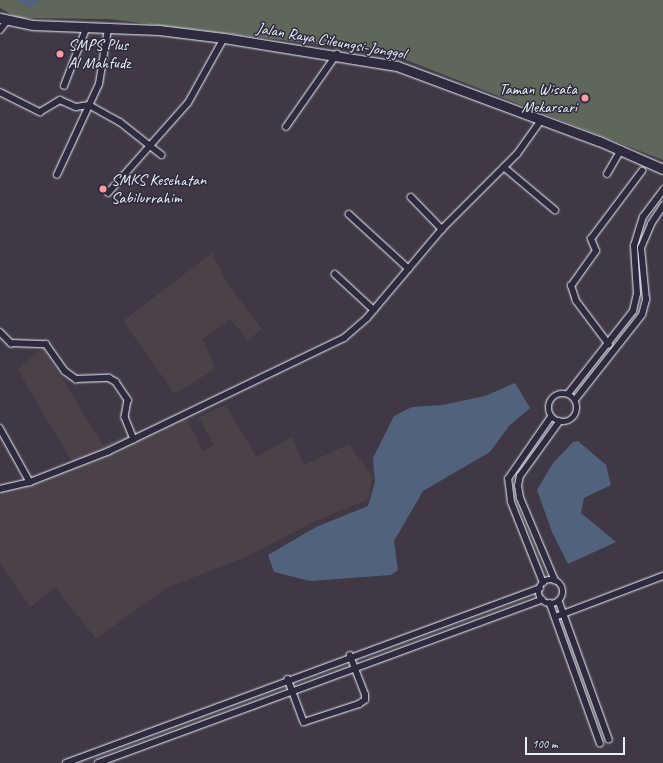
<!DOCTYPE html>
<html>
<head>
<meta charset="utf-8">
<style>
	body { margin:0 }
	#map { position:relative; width:663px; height:763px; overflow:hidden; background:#403844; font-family:Caveat,sans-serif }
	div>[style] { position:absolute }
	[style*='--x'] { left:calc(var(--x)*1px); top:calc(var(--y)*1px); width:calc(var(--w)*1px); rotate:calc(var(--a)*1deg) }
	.built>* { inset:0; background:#4b4249 }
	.green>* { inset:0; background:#5f675b }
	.water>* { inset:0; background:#51637c }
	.roads { filter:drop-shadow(0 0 1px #e8f1f8) drop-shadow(0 0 1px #e8f1f8) }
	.street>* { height:5.5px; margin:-2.75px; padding:0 2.75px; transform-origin:2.75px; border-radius:2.75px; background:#2f2a3d }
	.street>.ring { margin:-2.75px; padding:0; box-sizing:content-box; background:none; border:5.5px solid #2f2a3d; border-radius:50% }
	.primary>* { height:9px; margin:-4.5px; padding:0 4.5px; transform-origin:4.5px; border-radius:4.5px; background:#2f2a3d }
	.dots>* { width:11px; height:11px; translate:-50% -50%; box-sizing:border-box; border:2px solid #2f2a3d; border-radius:50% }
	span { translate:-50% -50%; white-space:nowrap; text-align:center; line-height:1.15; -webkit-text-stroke:3px #2f2a3d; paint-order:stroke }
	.street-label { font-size:16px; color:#e8f1f8 }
	.poi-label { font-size:16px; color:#e8f1f8 }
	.left { translate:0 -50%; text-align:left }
	.right { translate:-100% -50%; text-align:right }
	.scale { position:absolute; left:525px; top:737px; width:100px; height:18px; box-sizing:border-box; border:2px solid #e8f1f8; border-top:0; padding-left:5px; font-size:12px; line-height:14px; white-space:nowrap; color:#e8f1f8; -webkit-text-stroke:3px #2f2a3d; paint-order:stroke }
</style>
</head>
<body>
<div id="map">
	<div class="built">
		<div style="clip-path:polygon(212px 253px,227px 283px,262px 329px,248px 340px,230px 319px,203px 339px,215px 369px,175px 394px,123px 321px)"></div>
		<div style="clip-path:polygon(43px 347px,103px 445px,184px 413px,203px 451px,214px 445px,199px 417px,226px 405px,256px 457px,292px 437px,304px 465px,349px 444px,372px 476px,369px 499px,318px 520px,243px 558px,166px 588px,96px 639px,55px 587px,31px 607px,0 564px,0 488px,23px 484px,72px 462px,18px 370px)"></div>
	</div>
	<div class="green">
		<div style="clip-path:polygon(0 0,663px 0,663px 160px,388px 53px,109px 19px,18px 18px,0 8px)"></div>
	</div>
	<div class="water">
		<div style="clip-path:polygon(18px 0,41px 0,28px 8px)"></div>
		<div style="clip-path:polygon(515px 383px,530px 408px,509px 426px,490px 452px,423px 491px,394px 541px,398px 570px,391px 575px,310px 581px,274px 572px,268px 555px,316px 527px,368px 506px,375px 482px,373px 458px,394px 416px,412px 407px,443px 405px,485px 396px)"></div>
		<div style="clip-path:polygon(578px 441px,606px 465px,611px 485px,584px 498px,581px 513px,616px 542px,568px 564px,552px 532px,537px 490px,553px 463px,573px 442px)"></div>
	</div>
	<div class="roads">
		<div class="street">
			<div style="--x:0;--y:30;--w:11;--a:-52"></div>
			<div style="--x:64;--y:86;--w:61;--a:-68.9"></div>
			<div style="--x:0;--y:92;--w:45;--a:26.6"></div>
			<div style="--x:40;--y:112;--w:23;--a:-31"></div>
			<div style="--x:60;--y:100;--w:17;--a:24"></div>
			<div style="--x:76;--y:107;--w:13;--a:-9"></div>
			<div style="--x:89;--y:105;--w:35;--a:29"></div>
			<div style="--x:120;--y:122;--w:53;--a:38.2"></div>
			<div style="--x:286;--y:127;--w:89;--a:-55.1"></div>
			<div style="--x:504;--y:167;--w:67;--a:40.1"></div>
			<div style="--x:607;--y:174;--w:28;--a:-60"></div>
			<div style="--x:57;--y:175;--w:100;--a:-65.2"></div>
			<div style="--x:99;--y:84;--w:56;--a:-80.7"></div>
			<div style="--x:108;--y:193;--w:120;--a:-48.4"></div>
			<div style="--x:188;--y:103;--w:74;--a:-61"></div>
			<div style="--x:411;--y:197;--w:45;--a:45.9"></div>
			<div style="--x:349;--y:214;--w:81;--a:42.5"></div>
			<div style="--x:335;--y:274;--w:53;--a:42.7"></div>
			<div style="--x:0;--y:332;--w:16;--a:45"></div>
			<div style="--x:11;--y:343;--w:35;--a:2"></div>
			<div style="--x:46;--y:344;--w:33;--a:55"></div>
			<div style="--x:65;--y:371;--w:14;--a:36"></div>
			<div style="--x:76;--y:379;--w:33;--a:-2"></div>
			<div style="--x:109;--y:378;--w:8;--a:30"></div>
			<div style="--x:116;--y:382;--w:22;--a:56"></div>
			<div style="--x:128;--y:400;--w:17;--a:100"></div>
			<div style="--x:125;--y:417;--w:24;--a:68"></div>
			<div style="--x:609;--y:345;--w:55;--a:-126.9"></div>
			<div style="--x:576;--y:301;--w:16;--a:-108"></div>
			<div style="--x:571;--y:286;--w:43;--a:-54.5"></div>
			<div style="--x:596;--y:251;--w:13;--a:-113"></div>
			<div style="--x:591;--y:239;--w:85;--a:-53.1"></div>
			<div class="ring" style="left:549px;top:394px;width:22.5px;height:22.5px"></div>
			<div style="--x:568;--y:394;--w:105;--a:-51.9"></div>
			<div style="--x:633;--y:311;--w:17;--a:-77"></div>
			<div style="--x:637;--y:294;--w:48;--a:-93.6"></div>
			<div style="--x:634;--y:246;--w:30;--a:-73"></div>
			<div style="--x:643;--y:217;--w:34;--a:-53"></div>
			<div style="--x:575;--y:400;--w:108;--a:-51.8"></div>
			<div style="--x:642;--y:315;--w:16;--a:-75"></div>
			<div style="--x:646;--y:300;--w:52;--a:-95.5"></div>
			<div style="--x:641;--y:248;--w:26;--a:-67"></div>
			<div style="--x:651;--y:224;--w:22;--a:-56"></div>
			<div style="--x:0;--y:428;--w:62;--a:60.9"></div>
			<div style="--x:0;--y:489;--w:31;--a:-13"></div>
			<div style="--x:30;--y:482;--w:83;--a:-21.3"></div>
			<div style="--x:107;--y:452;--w:263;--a:-25.7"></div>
			<div style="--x:344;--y:338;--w:30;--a:-41"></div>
			<div style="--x:367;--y:318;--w:116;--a:-49.9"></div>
			<div style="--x:442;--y:229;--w:106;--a:-45"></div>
			<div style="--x:517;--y:154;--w:43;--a:-54.5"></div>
			<div class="ring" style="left:539px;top:580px;width:18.5px;height:18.5px"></div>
			<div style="--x:555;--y:581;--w:90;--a:-112.9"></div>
			<div style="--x:520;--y:498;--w:12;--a:-99"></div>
			<div style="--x:518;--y:486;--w:10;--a:-79"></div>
			<div style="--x:520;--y:476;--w:67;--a:-54.2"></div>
			<div style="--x:543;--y:583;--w:87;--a:-111.6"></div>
			<div style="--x:511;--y:502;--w:23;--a:-97"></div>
			<div style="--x:508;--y:479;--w:75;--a:-55.3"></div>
			<div style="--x:559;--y:601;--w:147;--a:70.1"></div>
			<div style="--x:550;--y:603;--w:149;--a:70.3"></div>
			<div style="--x:555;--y:617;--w:116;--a:-20.8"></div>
			<div style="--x:288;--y:679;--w:46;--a:69.6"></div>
			<div style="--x:304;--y:722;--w:58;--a:-18.1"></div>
			<div style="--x:359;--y:704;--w:7;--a:-34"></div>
			<div style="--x:365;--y:700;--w:5;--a:-90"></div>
			<div style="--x:365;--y:695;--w:42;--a:-111"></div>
			<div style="--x:66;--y:763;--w:505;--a:-20.26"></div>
			<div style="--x:98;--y:763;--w:473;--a:-20.2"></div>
		</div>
		<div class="primary">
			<div style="--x:0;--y:18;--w:34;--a:12"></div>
			<div style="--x:33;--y:25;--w:126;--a:2.3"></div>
			<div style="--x:159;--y:30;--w:65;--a:7"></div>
			<div style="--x:224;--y:38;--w:175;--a:9.2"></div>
			<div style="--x:397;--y:66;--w:215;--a:20.4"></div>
			<div style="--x:599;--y:141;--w:70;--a:23.6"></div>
		</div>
	</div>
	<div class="dots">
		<div style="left:60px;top:54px;background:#ff9aa2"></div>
		<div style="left:585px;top:98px;background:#ff9aa2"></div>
		<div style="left:103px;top:189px;background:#ff9aa2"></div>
	</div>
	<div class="street-label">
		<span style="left:331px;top:41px;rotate:10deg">Jalan Raya Cileungsi-Jonggol</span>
	</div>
	<div class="poi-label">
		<span class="left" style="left:68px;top:54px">SMPS Plus<br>Al Mahfudz</span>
		<span class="right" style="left:577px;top:98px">Taman Wisata<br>Mekarsari</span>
		<span class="left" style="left:111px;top:189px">SMKS Kesehatan<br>Sabilurrahim</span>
	</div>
	<div class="scale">100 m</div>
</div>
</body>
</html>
